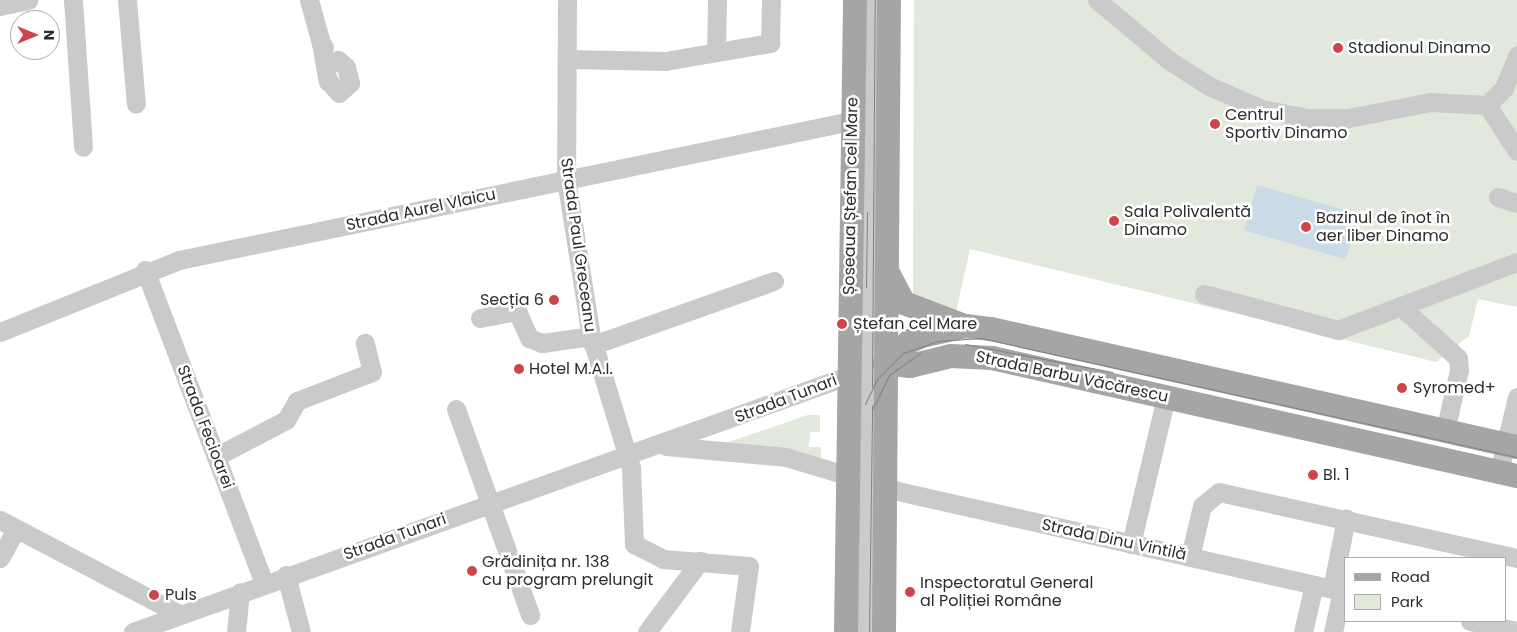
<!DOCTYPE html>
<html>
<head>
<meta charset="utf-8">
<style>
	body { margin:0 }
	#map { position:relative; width:1517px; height:632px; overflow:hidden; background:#fff; font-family:Poppins,sans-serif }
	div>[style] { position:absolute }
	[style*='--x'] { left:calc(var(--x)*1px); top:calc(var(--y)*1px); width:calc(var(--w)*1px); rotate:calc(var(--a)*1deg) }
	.green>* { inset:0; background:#e2e8dc }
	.water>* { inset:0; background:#cadae6; transform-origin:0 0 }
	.minor>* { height:19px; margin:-9.5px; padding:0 9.5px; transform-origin:9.5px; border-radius:9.5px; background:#cacaca }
	.major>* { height:24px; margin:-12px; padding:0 12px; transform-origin:12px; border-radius:12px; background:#a5a5a5 }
	.tram>* { height:1px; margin:-0.5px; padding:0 0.5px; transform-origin:0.5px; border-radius:0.5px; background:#828282 }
	.dots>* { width:14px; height:14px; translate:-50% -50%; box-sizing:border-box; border:2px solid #fff; border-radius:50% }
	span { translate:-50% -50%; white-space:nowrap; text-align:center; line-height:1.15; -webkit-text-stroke:5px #fff; paint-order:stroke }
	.poi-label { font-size:16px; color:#2d2d2d }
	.left { translate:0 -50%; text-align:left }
	.right { translate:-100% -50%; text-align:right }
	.street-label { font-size:16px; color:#2d2d2d }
	.legend { position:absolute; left:1344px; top:557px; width:162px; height:65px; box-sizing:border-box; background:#fff; border:1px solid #ababab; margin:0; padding:6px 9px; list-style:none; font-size:15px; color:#2d2d2d }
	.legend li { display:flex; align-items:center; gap:10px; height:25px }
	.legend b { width:25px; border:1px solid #ababab }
	.north { position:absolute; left:10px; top:10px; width:50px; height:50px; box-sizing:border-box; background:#fff; border:1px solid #ababab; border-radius:50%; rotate:90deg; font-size:14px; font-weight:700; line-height:20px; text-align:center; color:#2d2d2d }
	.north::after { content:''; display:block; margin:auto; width:18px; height:22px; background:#ce4448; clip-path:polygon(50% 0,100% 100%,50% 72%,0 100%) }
</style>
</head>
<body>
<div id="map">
	<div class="green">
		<div style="clip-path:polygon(914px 0,1517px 0,1517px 307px,1478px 299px,1469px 336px,1436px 362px,970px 249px,956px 312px,913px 294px)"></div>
		<div style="clip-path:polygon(808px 415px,820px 415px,820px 432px,810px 432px,809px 447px,821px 447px,821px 459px,723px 444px)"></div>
	</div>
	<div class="water">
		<div style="left:1257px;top:185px;width:106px;height:47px;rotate:16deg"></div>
	</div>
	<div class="minor">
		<div style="--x:73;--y:0;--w:147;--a:86.1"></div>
		<div style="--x:127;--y:0;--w:104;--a:85.1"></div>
		<div style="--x:309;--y:0;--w:45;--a:74.4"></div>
		<div style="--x:567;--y:0;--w:179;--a:90.3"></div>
		<div style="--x:566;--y:179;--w:159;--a:81"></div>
		<div style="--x:591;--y:336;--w:138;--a:73.1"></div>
		<div style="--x:631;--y:468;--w:76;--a:87.7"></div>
		<div style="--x:634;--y:544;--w:33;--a:27"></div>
		<div style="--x:663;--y:559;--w:86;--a:4.7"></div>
		<div style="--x:749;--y:566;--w:67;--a:97.8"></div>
		<div style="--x:1097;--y:0;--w:95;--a:39.9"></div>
		<div style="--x:1170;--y:61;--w:46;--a:32.7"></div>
		<div style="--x:1209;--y:86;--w:58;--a:23.5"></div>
		<div style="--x:1262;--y:109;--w:46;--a:11.3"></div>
		<div style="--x:1307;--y:118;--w:41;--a:0"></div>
		<div style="--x:1348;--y:118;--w:84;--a:-11"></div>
		<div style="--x:1430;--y:102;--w:57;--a:3"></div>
		<div style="--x:1487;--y:105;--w:24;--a:-45"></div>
		<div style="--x:1504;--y:88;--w:35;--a:-68"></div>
		<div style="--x:0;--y:6;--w:29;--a:-12"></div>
		<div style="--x:324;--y:47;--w:5;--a:-127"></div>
		<div style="--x:321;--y:43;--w:39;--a:80"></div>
		<div style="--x:328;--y:81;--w:16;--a:47"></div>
		<div style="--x:339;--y:93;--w:15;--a:-42"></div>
		<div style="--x:350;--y:83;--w:16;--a:-104"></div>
		<div style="--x:346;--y:67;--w:11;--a:-139"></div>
		<div style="--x:716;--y:52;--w:52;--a:-88.9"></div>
		<div style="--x:567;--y:59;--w:98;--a:1.2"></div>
		<div style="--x:665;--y:61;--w:107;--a:-9.7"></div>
		<div style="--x:770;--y:43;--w:43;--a:-88.7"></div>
		<div style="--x:1487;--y:105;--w:55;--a:56.9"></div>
		<div style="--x:1498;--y:197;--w:20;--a:18"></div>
		<div style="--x:145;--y:270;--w:335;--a:69.2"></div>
		<div style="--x:1204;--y:294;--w:139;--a:15"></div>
		<div style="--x:1338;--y:330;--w:191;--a:-20.8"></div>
		<div style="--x:1400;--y:306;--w:78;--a:41.9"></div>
		<div style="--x:1458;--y:358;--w:12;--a:85"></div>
		<div style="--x:1459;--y:370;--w:63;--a:102.9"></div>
		<div style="--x:480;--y:318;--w:38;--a:-11"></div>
		<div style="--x:517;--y:311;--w:30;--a:66"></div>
		<div style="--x:529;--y:338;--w:14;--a:21"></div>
		<div style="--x:542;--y:343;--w:49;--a:-8.1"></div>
		<div style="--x:0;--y:332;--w:193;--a:-21.9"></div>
		<div style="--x:179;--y:260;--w:686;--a:-11.69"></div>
		<div style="--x:593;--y:345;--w:192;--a:-19.5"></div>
		<div style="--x:456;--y:409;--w:219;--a:70.2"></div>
		<div style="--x:666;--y:446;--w:121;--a:5.2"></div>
		<div style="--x:786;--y:457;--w:121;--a:16.8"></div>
		<div style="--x:902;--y:492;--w:455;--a:12.7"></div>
		<div style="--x:217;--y:456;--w:78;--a:-27.6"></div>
		<div style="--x:286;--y:420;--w:22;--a:-60"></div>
		<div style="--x:297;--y:401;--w:80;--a:-21.1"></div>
		<div style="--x:372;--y:372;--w:30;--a:-104"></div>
		<div style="--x:1499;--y:472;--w:77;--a:-76.5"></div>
		<div style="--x:0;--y:520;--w:202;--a:27.7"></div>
		<div style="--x:1131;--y:544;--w:151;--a:-76.6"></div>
		<div style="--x:1190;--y:557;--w:52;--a:-76.8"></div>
		<div style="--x:1202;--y:506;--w:22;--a:-39"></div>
		<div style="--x:1219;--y:492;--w:305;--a:12.5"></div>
		<div style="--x:0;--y:558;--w:33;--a:-61"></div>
		<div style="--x:286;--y:575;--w:59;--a:75.3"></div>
		<div style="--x:1332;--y:589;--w:72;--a:-78.8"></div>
		<div style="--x:1470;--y:621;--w:48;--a:12"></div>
		<div style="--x:133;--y:632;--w:759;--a:-19.72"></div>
		<div style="--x:236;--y:632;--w:40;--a:-84.3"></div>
		<div style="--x:647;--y:632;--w:89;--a:-53.3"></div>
		<div style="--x:866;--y:632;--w:632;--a:-89.46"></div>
		<div style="--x:1303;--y:632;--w:48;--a:-76.8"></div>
		<div style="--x:1333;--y:632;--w:42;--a:-77.6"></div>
	</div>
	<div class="major">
		<div style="--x:888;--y:273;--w:34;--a:62"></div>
		<div style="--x:904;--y:303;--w:62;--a:20.8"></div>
		<div style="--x:885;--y:363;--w:33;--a:-41"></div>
		<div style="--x:910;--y:341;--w:17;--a:-21"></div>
		<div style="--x:926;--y:335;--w:41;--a:-12.7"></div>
		<div style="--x:966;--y:326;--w:25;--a:7"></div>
		<div style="--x:991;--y:329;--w:539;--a:12.64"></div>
		<div style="--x:885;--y:363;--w:25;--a:7"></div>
		<div style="--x:910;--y:366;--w:42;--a:-13.7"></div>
		<div style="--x:951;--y:356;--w:41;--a:2.8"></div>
		<div style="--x:992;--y:358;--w:538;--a:12.67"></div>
		<div style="--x:846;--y:632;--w:632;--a:-89.18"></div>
		<div style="--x:884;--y:632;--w:632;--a:-89.55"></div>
	</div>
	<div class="tram">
		<div style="--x:866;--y:287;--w:75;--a:-89.2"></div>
		<div style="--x:965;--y:344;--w:150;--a:10.8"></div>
		<div style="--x:872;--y:387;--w:387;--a:-89.6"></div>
		<div style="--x:865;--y:404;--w:28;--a:-64"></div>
		<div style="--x:877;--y:379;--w:37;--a:-45"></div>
		<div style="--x:903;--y:353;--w:36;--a:-19"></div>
		<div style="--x:937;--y:341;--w:44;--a:-3.9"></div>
		<div style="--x:981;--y:338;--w:549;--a:12.52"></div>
		<div style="--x:872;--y:410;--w:39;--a:-64"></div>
		<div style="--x:889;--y:375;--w:39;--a:-35"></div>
		<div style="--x:869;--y:632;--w:227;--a:-89.2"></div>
	</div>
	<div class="dots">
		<div style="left:1338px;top:48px;background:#ce4448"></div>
		<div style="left:1215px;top:124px;background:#ce4448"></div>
		<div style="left:1114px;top:221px;background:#ce4448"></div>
		<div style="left:1306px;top:227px;background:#ce4448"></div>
		<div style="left:554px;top:300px;background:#ce4448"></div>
		<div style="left:842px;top:324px;background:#ce4448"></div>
		<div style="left:519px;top:369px;background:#ce4448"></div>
		<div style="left:1402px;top:388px;background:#ce4448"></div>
		<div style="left:1313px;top:475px;background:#ce4448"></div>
		<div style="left:472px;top:571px;background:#ce4448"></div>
		<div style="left:910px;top:592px;background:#ce4448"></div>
		<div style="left:154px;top:595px;background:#ce4448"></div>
	</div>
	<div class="poi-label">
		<span class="left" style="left:1348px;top:48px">Stadionul Dinamo</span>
		<span class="left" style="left:1225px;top:124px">Centrul<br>Sportiv Dinamo</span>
		<span class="left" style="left:1124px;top:221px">Sala Polivalentă<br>Dinamo</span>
		<span class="left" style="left:1316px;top:227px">Bazinul de înot în<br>aer liber Dinamo</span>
		<span class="right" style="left:544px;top:300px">Secția 6</span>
		<span class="left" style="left:853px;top:324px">Ștefan cel Mare</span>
		<span class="left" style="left:529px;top:369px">Hotel M.A.I.</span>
		<span class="left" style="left:1413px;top:388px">Syromed+</span>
		<span class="left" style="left:1323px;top:475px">Bl. 1</span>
		<span class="left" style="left:482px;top:571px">Grădinița nr. 138<br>cu program prelungit</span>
		<span class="left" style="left:920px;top:592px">Inspectoratul General<br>al Poliției Române</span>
		<span class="left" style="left:165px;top:595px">Puls</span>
	</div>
	<div class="street-label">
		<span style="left:851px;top:196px;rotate:-89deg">Șoseaua Ștefan cel Mare</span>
		<span style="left:421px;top:210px;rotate:-12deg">Strada Aurel Vlaicu</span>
		<span style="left:578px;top:245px;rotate:82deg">Strada Paul Greceanu</span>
		<span style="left:1072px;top:377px;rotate:12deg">Strada Barbu Văcărescu</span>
		<span style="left:786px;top:399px;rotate:-21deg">Strada Tunari</span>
		<span style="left:205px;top:427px;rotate:69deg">Strada Fecioarei</span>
		<span style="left:395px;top:537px;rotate:-20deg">Strada Tunari</span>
		<span style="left:1114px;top:540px;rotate:12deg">Strada Dinu Vintilă</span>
	</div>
	<ul class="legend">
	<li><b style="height:6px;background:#a5a5a5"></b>Road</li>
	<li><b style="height:14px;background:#e2e8dc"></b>Park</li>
	</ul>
	<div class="north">N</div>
</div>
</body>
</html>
